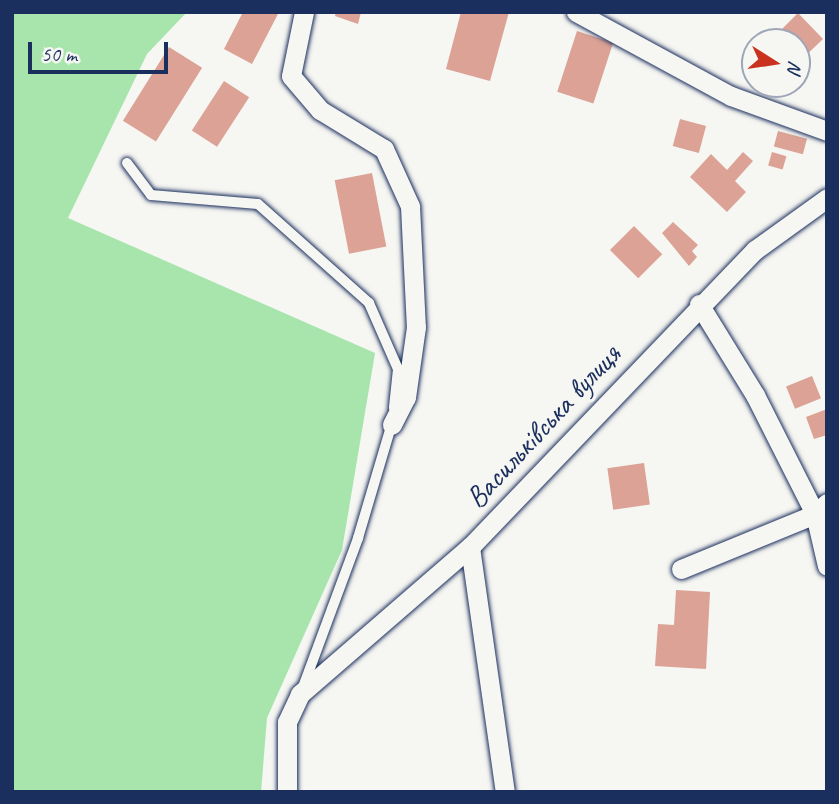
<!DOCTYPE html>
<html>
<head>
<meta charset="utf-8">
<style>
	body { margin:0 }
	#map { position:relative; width:839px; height:804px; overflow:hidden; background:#f6f6f2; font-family:Caveat,sans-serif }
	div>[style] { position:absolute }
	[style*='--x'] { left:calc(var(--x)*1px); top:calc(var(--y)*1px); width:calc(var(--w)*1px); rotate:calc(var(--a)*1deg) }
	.green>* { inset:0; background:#a7e5ad }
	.building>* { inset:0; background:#dba295; transform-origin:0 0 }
	.roads { filter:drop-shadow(0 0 2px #1b2f5e) drop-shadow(0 0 2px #1b2f5e) }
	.lane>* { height:10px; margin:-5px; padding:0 5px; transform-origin:5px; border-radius:5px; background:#f6f6f2 }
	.street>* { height:19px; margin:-9.5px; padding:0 9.5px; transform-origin:9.5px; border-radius:9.5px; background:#f6f6f2 }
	span { translate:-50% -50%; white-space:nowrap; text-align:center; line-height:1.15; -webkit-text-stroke:6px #f6f6f2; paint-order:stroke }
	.street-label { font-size:30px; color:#1b2f5e }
	.frame { position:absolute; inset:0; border:14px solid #1b2f5e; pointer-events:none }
	.north { position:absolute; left:741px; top:28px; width:70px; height:70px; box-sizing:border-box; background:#f6f6f2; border:2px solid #9ea6b7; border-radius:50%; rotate:102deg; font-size:19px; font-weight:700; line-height:28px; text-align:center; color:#1b2f5e }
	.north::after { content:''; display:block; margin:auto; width:24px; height:32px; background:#c8321e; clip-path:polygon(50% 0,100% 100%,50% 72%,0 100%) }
	.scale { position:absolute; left:28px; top:42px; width:140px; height:32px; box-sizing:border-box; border:4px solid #1b2f5e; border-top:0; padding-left:9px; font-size:21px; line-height:24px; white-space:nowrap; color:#1b2f5e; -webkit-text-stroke:5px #f6f6f2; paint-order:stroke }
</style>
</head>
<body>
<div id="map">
	<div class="green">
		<div style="clip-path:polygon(12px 12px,187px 12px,147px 54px,68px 218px,375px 353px,342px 550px,267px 718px,261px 792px,12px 792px)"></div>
	</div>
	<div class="building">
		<div style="clip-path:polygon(243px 12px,279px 12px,252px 64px,224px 49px)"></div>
		<div style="clip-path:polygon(336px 12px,361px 12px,358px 24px,335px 16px)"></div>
		<div style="clip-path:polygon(461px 12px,509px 12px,490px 81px,446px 69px)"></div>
		<div style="clip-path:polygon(798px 13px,823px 39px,797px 64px,797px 42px,782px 42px,776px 35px)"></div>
		<div style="left:577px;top:31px;width:38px;height:64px;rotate:18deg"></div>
		<div style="left:169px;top:47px;width:39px;height:87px;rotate:32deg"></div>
		<div style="left:224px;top:81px;width:30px;height:59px;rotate:33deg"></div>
		<div style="left:680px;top:119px;width:27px;height:28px;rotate:15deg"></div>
		<div style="left:778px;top:131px;width:30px;height:16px;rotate:15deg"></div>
		<div style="clip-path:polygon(743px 152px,753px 161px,735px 181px,746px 192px,727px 212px,690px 177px,711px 154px,727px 170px)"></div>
		<div style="left:772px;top:152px;width:15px;height:14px;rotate:16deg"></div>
		<div style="left:372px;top:173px;width:75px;height:38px;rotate:79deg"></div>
		<div style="clip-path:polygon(673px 222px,698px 245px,692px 251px,697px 257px,689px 266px,662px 233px)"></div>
		<div style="left:634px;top:226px;width:40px;height:34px;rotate:45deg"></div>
		<div style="left:812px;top:376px;width:24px;height:28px;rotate:68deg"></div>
		<div style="clip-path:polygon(827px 409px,827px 435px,814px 439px,806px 417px)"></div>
		<div style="left:644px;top:463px;width:42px;height:37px;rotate:82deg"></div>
		<div style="clip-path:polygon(676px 590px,710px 592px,706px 669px,655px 666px,658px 624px,674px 625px)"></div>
	</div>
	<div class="roads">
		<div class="lane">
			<div style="--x:127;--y:163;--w:40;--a:53"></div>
			<div style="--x:151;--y:195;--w:107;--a:4.8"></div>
			<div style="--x:258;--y:204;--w:149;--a:41.7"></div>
			<div style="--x:369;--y:303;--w:72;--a:66.3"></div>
			<div style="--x:398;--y:369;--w:39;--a:96"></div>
			<div style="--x:303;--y:687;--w:159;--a:-69.7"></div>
			<div style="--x:358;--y:538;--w:120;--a:-73.5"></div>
		</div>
		<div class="street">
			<div style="--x:304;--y:12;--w:65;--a:101.5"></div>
			<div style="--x:291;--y:76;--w:45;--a:49.5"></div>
			<div style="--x:320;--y:110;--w:75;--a:31.4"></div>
			<div style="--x:384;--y:149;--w:63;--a:65.5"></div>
			<div style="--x:410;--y:206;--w:121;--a:87.2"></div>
			<div style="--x:416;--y:327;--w:71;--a:98.1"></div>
			<div style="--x:406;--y:397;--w:31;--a:117"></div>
			<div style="--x:576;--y:12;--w:176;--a:28.5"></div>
			<div style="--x:731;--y:96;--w:102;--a:20"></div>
			<div style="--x:699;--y:304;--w:107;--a:58.4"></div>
			<div style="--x:755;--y:395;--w:133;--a:63.2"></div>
			<div style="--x:815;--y:514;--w:53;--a:77"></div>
			<div style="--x:470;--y:547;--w:247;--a:81.9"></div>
			<div style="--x:681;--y:569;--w:145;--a:-22.3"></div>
			<div style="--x:815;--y:514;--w:16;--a:-43"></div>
			<div style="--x:287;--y:792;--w:70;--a:-90"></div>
			<div style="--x:287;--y:722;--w:31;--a:-65"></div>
			<div style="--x:300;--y:694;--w:225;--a:-40.9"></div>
			<div style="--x:470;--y:547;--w:412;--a:-46.2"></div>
			<div style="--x:755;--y:250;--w:89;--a:-35.8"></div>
		</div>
	</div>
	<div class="street-label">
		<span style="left:543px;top:426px;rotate:-47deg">Васильківська вулиця</span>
	</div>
	<div class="frame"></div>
	<div class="north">N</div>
	<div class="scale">50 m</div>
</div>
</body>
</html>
